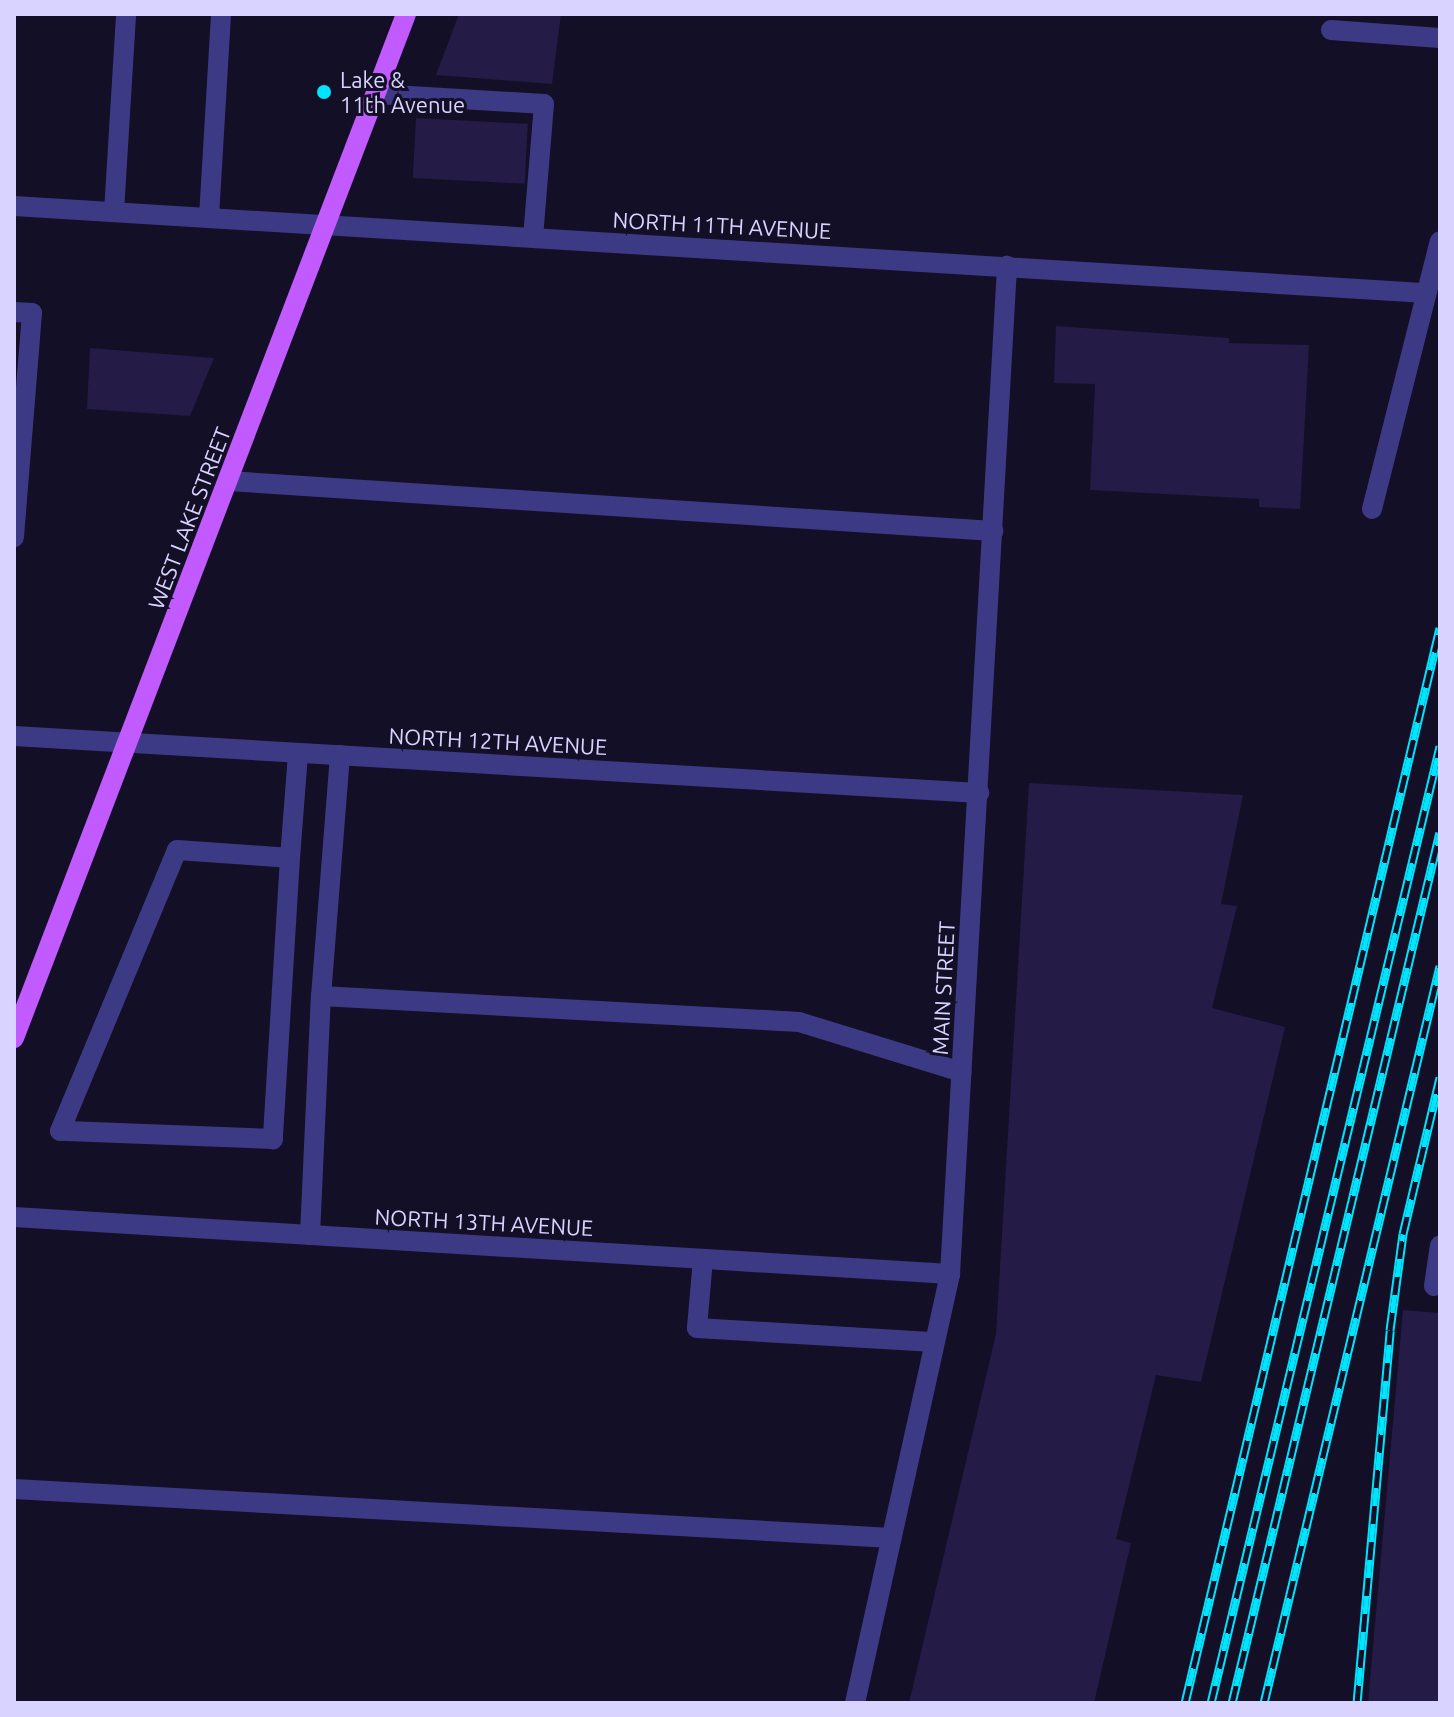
<!DOCTYPE html>
<html>
<head>
<meta charset="utf-8">
<style>
	body { margin:0 }
	#map { position:relative; width:1454px; height:1717px; overflow:hidden; background:#130f26; font-family:Ubuntu,sans-serif }
	div>[style] { position:absolute }
	[style*='--x'] { left:calc(var(--x)*1px); top:calc(var(--y)*1px); width:calc(var(--w)*1px); rotate:calc(var(--a)*1deg) }
	.building>* { inset:0; background:#241b47; transform-origin:0 0 }
	.minor>* { height:20px; margin:-10px; padding:0 10px; transform-origin:10px; border-radius:10px; background:#3d3a85 }
	.major>* { height:20px; margin:-10px; padding:0 10px; transform-origin:10px; border-radius:10px; background:#c25bff }
	.rail>* { height:9px; margin-top:-4.5px; transform-origin:0; background:repeating-linear-gradient(90deg,#130f26 0 18px,#00e5ff 0 36px); box-sizing:border-box; border-block:2px solid #00e5ff }
	.dots>* { width:22px; height:22px; translate:-50% -50%; box-sizing:border-box; border:4px solid #130f26; border-radius:50% }
	span { translate:-50% -50%; white-space:nowrap; text-align:center; line-height:1.15; -webkit-text-stroke:6px #130f26; paint-order:stroke }
	.poi-label { font-size:22px; color:#d9d4ff }
	.left { translate:0 -50%; text-align:left }
	.street-label { font-size:22px; color:#d9d4ff }
	.frame { position:absolute; inset:0; border:16px solid #d9d4ff; pointer-events:none }
</style>
</head>
<body>
<div id="map">
	<div class="building">
		<div style="clip-path:polygon(459px 14px,561px 14px,552px 84px,436px 75px)"></div>
		<div style="left:416px;top:118px;width:112px;height:60px;rotate:3deg"></div>
		<div style="clip-path:polygon(1056px 326px,1229px 338px,1229px 343px,1309px 345px,1300px 509px,1259px 507px,1259px 499px,1090px 490px,1095px 384px,1054px 383px)"></div>
		<div style="clip-path:polygon(90px 348px,214px 358px,190px 416px,87px 409px)"></div>
		<div style="clip-path:polygon(1029px 783px,1243px 795px,1221px 904px,1237px 906px,1212px 1008px,1285px 1027px,1201px 1382px,1156px 1375px,1116px 1539px,1131px 1543px,1094px 1703px,909px 1703px,996px 1334px)"></div>
		<div style="clip-path:polygon(1403px 1310px,1440px 1313px,1440px 1703px,1368px 1703px)"></div>
	</div>
	<div class="minor">
		<div style="--x:1331;--y:30;--w:109;--a:4.2"></div>
		<div style="--x:377;--y:94;--w:167;--a:3.4"></div>
		<div style="--x:544;--y:104;--w:133;--a:94.7"></div>
		<div style="--x:14;--y:206;--w:1415;--a:3.53"></div>
		<div style="--x:114;--y:212;--w:198;--a:-86.5"></div>
		<div style="--x:209;--y:217;--w:203;--a:-86.6"></div>
		<div style="--x:14;--y:312;--w:18;--a:3"></div>
		<div style="--x:32;--y:313;--w:225;--a:94.6"></div>
		<div style="--x:228;--y:481;--w:767;--a:3.74"></div>
		<div style="--x:1372;--y:509;--w:276;--a:-75.8"></div>
		<div style="--x:14;--y:736;--w:967;--a:3.38"></div>
		<div style="--x:340;--y:755;--w:242;--a:94.5"></div>
		<div style="--x:321;--y:996;--w:479;--a:3.1"></div>
		<div style="--x:799;--y:1022;--w:170;--a:17.1"></div>
		<div style="--x:290;--y:858;--w:282;--a:93.5"></div>
		<div style="--x:273;--y:1139;--w:213;--a:-177.8"></div>
		<div style="--x:60;--y:1131;--w:304;--a:-67.4"></div>
		<div style="--x:177;--y:850;--w:113;--a:4"></div>
		<div style="--x:290;--y:858;--w:105;--a:-85.6"></div>
		<div style="--x:14;--y:1217;--w:938;--a:3.48"></div>
		<div style="--x:310;--y:1235;--w:239;--a:-87.4"></div>
		<div style="--x:703;--y:1259;--w:69;--a:95"></div>
		<div style="--x:697;--y:1328;--w:238;--a:3.4"></div>
		<div style="--x:1434;--y:1286;--w:41;--a:-81.7"></div>
		<div style="--x:14;--y:1489;--w:879;--a:3.19"></div>
		<div style="--x:855;--y:1703;--w:439;--a:-77.5"></div>
		<div style="--x:950;--y:1274;--w:1010;--a:-86.76"></div>
	</div>
	<div class="major">
		<div style="--x:14;--y:1038;--w:1096;--a:-69.05"></div>
	</div>
	<div class="rail">
		<div style="--x:1185;--y:1703;--w:1105;--a:-76.66"></div>
		<div style="--x:1211;--y:1703;--w:984;--a:-76.54"></div>
		<div style="--x:1232;--y:1703;--w:895;--a:-76.57"></div>
		<div style="--x:1264;--y:1703;--w:758;--a:-76.57"></div>
		<div style="--x:1357;--y:1703;--w:374;--a:-84.9"></div>
		<div style="--x:1390;--y:1330;--w:97;--a:-82.3"></div>
		<div style="--x:1403;--y:1234;--w:161;--a:-76.7"></div>
	</div>
	<div class="dots">
		<div style="left:324px;top:92px;background:#00e5ff"></div>
	</div>
	<div class="poi-label">
		<span class="left" style="left:340px;top:92px">Lake &amp;<br>11th Avenue</span>
	</div>
	<div class="street-label">
		<span style="left:722px;top:225px;rotate:3deg">NORTH 11TH AVENUE</span>
		<span style="left:189px;top:518px;rotate:-69deg">WEST LAKE STREET</span>
		<span style="left:498px;top:741px;rotate:3deg">NORTH 12TH AVENUE</span>
		<span style="left:943px;top:988px;rotate:-87deg">MAIN STREET</span>
		<span style="left:484px;top:1222px;rotate:3deg">NORTH 13TH AVENUE</span>
	</div>
	<div class="frame"></div>
</div>
</body>
</html>
